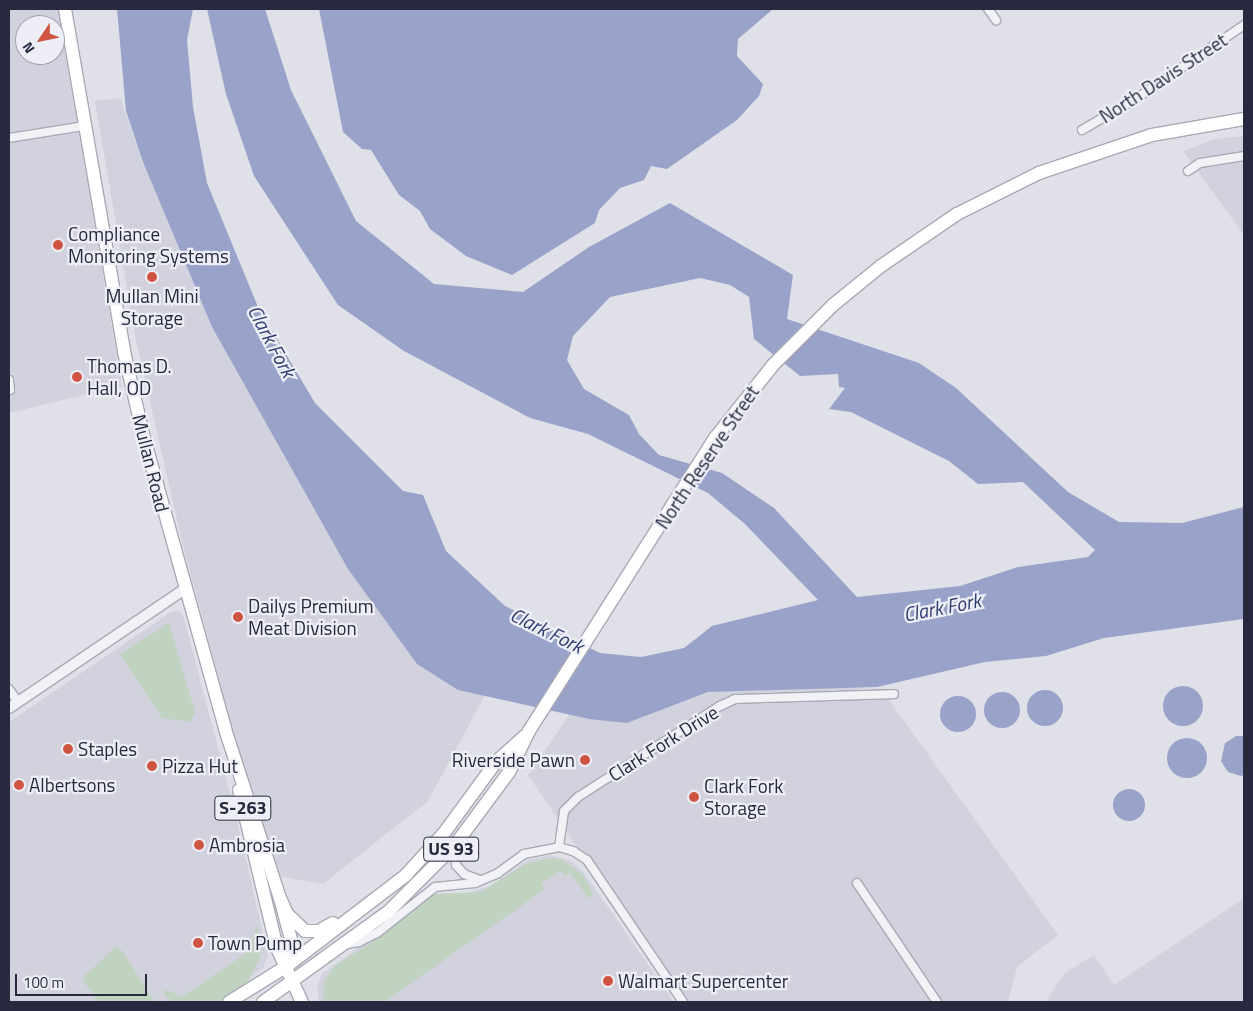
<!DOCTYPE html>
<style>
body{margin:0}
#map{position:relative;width:1253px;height:1011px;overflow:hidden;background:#dfe0e8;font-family:"Titillium Web",sans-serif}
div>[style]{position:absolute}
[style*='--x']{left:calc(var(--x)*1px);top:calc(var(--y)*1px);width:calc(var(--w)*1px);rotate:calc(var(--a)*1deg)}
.built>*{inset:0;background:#d1d2dd}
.green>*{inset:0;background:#c0d2c0}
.water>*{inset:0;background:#99a3c9}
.round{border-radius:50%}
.roads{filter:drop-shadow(1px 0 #a8a9b5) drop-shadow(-1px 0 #a8a9b5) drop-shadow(0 1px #a8a9b5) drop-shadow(0 -1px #a8a9b5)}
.minor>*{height:8px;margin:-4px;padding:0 4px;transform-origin:4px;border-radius:4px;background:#f1f2f6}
.tertiary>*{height:10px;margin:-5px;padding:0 5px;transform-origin:5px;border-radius:5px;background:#f1f2f6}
.primary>*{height:12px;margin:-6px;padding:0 6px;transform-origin:6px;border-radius:6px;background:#fff}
.trunk>*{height:12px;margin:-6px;padding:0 6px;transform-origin:6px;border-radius:6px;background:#fff}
.dots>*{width:14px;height:14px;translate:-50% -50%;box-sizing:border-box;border:2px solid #eeeff6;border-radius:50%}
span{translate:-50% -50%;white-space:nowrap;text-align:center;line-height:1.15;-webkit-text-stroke:4.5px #eeeff6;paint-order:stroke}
.shield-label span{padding:1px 4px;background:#eeeff6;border:1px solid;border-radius:4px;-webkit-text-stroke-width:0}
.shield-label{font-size:18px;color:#28293f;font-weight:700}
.street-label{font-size:19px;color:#28293f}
.poi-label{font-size:19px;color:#28293f}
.left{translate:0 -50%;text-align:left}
.right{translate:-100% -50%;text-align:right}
.water-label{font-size:20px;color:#313c73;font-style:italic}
.frame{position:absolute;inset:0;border:10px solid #28293f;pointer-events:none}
.north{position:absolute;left:15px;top:15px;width:50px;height:50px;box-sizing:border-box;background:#eeeff6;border:1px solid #9fa0ad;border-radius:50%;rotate:236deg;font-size:14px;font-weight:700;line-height:20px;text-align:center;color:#28293f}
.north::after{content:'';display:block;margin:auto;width:18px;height:22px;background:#cf5542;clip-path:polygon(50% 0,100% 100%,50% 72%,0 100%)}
.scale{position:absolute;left:15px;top:974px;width:132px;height:22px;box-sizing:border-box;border:2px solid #28293f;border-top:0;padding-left:6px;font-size:15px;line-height:18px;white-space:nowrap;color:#28293f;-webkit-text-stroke:4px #eeeff6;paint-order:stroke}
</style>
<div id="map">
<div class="built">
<i style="clip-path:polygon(evenodd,9px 9px,58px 9px,122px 386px,9px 413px,9px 9px,25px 25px,55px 25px,55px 55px,25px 55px,25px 25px)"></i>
<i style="clip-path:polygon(120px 98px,143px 162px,212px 327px,458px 690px,485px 695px,428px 801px,323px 884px,279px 876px,241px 762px,183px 546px,136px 340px,95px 101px)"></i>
<i style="clip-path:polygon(1244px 136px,1244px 235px,1183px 151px,1215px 139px)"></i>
<i style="clip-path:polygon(179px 611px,183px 615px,234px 808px,268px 955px,264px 967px,219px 1002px,9px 1002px,9px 722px,171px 612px)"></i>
<i style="clip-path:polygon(823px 687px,881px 689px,1058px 935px,1017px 967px,1008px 1002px,682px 1002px,528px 775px,570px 714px,627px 723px,708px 692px)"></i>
<i style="clip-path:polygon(550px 855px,570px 860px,585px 874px,674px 1002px,319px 1002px,317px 989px,321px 975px,421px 901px,433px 894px,467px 893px,490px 886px,528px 860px)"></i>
<i style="clip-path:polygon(1244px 898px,1244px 1002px,1045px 1002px,1065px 973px,1094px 955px,1114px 985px)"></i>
</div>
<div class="green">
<i style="clip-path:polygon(169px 623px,195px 712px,191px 722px,162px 718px,120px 654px)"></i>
<i style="clip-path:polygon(552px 858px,561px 859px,583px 874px,593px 894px,589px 899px,570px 872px,565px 876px,560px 871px,541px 883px,544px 890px,384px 1002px,323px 1002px,324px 982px,334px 966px,382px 936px,433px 894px,481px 892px,527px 863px)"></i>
<i style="clip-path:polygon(257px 924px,262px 948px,259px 960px,247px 983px,219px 1002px,170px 1002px,163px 992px,167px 990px,182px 997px,249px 951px)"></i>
<i style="clip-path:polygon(117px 946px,123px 952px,155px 1002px,98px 1002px,84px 982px,82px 978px)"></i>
</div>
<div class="water">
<i style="clip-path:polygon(evenodd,117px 9px,193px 9px,187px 40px,193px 107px,207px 183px,258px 307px,315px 403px,403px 491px,423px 495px,446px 551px,505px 606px,600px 653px,641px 657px,684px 648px,712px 626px,818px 600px,745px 524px,708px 493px,588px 434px,530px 418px,404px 351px,338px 305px,254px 176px,226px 94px,207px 9px,265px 9px,291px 90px,356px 221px,434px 284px,523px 292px,589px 247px,670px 203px,793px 275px,787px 319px,919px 363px,956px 388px,1068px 492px,1119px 522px,1182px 523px,1244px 507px,1244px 619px,1104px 638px,1046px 656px,985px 662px,877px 687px,708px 692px,627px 723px,589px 719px,458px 690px,417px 664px,348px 569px,212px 327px,143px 162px,126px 111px,117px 9px,700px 278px,730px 285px,749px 297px,754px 339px,800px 376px,838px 374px,839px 387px,845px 388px,829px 409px,851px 412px,949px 461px,978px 484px,1023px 482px,1095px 550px,1088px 557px,1018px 567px,960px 586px,857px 597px,774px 508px,722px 473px,659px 455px,639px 434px,629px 415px,584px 389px,567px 360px,573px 336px,610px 297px,700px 278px)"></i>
<i style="clip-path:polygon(319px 9px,773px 9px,738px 39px,737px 56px,763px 84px,759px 96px,737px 120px,667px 169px,651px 166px,644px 180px,620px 188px,599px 210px,595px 223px,512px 275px,466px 256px,430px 229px,420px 211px,399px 195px,371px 150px,362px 149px,343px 132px)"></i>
<i class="round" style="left:1163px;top:686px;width:40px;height:40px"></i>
<i class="round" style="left:1027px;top:690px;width:36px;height:36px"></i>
<i class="round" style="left:984px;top:692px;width:36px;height:36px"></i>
<i class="round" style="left:940px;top:696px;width:36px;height:36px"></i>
<i style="clip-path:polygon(1236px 736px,1244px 736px,1244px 775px,1241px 776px,1228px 772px,1221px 761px,1225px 743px)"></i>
<i class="round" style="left:1167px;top:738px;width:40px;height:40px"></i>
<i class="round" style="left:1113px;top:789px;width:32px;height:32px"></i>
</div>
<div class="roads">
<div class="minor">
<i style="--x:988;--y:9;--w:14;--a:54"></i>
<i style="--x:1082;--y:130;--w:64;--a:-30.2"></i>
<i style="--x:1137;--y:98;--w:130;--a:-34.3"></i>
<i style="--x:9;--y:138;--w:76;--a:-9.1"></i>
<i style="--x:1188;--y:171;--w:14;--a:-34"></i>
<i style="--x:1200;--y:163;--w:45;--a:-9"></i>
<i style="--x:9;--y:380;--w:10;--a:84"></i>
<i style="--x:9;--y:689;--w:16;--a:55"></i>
<i style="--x:455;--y:846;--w:19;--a:87"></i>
<i style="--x:456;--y:865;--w:12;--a:48"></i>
<i style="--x:464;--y:874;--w:17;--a:21"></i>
<i style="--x:559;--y:847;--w:15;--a:16"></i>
<i style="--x:573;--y:851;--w:17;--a:33"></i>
<i style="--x:587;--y:860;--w:171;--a:55.9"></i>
<i style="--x:857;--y:883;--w:143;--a:56.1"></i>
<i style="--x:348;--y:944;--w:11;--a:-10"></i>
<i style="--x:359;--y:942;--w:20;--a:-27"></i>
<i style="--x:377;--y:933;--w:74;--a:-38.4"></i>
<i style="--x:435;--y:887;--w:40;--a:-5.7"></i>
<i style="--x:475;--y:883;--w:25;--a:-23"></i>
<i style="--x:498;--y:873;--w:32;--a:-36"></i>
<i style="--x:524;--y:854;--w:36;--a:-11"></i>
<i style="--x:559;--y:847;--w:36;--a:-82"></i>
<i style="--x:564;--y:811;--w:20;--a:-45"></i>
<i style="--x:578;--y:797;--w:169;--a:-32.7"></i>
<i style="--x:720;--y:706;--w:17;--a:-25"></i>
<i style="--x:735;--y:699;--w:159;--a:-1.8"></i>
</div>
<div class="tertiary">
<i style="--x:9;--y:708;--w:212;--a:-34.1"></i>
</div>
<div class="primary">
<i style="--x:65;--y:9;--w:348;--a:80.2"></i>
<i style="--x:124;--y:352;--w:88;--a:76.9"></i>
<i style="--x:144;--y:438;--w:302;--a:74.4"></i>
<i style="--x:225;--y:729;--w:178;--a:72"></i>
<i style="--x:280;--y:898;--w:47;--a:75.1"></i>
<i style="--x:292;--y:943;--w:24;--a:102"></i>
<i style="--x:239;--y:790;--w:163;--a:76.5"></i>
<i style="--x:277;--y:948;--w:60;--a:65.2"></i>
</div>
<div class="trunk">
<i style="--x:280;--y:898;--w:17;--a:66"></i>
<i style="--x:287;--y:914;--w:25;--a:43"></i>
<i style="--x:305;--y:931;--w:14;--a:0"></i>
<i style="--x:319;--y:931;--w:16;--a:-30"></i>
<i style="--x:229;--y:1002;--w:68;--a:-31.8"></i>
<i style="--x:287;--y:966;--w:150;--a:-37.4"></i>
<i style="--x:406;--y:875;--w:57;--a:-47.9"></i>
<i style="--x:444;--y:833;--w:88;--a:-53.8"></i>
<i style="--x:496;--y:762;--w:38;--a:-42"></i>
<i style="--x:263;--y:1002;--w:154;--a:-35.8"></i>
<i style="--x:388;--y:912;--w:95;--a:-45"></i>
<i style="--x:455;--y:845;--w:91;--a:-53.5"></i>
<i style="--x:509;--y:772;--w:46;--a:-64"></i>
<i style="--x:529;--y:731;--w:347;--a:-57.6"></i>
<i style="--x:715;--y:438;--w:93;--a:-51.5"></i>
<i style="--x:773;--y:365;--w:85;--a:-45"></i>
<i style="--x:833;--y:305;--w:62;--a:-39.1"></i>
<i style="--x:881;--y:266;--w:92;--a:-34.4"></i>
<i style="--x:957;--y:214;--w:92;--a:-26.6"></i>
<i style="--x:1039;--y:173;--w:119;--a:-18.6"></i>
<i style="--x:1152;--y:135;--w:93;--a:-9.9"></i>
</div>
</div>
<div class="dots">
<i style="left:58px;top:245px;background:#cf5542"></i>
<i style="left:152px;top:277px;background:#cf5542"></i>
<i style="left:77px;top:377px;background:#cf5542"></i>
<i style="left:238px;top:617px;background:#cf5542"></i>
<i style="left:68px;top:749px;background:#cf5542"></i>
<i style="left:585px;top:760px;background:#cf5542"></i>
<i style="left:152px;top:766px;background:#cf5542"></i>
<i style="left:19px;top:785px;background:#cf5542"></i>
<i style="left:694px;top:797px;background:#cf5542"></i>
<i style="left:199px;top:845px;background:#cf5542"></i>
<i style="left:198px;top:943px;background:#cf5542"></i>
<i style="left:608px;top:981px;background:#cf5542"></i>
</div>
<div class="shield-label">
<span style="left:243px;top:808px">S-263</span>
<span style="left:451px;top:849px">US 93</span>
</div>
<div class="street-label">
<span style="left:1163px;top:78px;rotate:-33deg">North Davis Street</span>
<span style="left:707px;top:457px;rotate:-56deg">North Reserve Street</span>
<span style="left:151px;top:463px;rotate:76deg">Mullan Road</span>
<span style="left:663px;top:743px;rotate:-32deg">Clark Fork Drive</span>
</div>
<div class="poi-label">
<span class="left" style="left:68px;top:245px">Compliance<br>Monitoring Systems</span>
<span style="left:152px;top:307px">Mullan Mini<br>Storage</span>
<span class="left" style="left:87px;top:377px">Thomas D.<br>Hall, OD</span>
<span class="left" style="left:248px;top:617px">Dailys Premium<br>Meat Division</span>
<span class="left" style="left:78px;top:749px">Staples</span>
<span class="right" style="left:575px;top:760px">Riverside Pawn</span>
<span class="left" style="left:162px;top:766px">Pizza Hut</span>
<span class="left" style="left:29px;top:785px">Albertsons</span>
<span class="left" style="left:704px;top:797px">Clark Fork<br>Storage</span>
<span class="left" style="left:209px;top:845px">Ambrosia</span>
<span class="left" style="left:208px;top:943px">Town Pump</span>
<span class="left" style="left:618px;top:981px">Walmart Supercenter</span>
</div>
<div class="water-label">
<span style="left:272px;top:341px;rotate:62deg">Clark Fork</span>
<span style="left:942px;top:607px;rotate:-11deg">Clark Fork</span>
<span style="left:547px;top:630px;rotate:26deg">Clark Fork</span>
</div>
<div class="frame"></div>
<div class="north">N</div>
<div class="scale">100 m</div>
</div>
